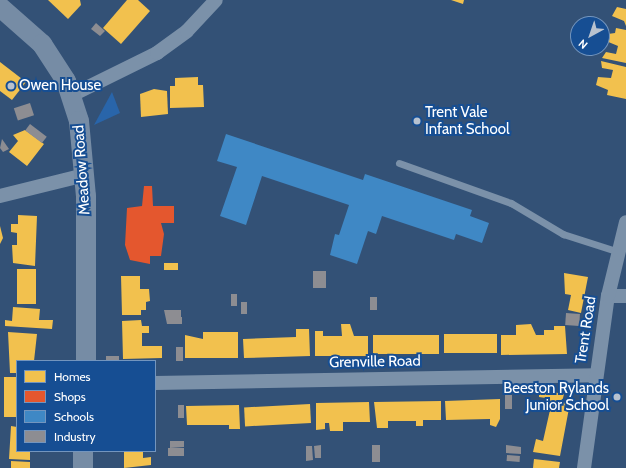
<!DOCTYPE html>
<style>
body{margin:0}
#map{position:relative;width:626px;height:468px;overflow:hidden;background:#335176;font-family:Cabin,sans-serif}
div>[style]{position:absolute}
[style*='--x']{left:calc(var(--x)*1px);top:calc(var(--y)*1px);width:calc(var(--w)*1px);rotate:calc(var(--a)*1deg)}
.green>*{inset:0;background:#2965aa}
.homes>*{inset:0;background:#f2c14e;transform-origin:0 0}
.shops>*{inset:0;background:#e4572e}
.schools>*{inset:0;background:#3f88c5}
.industry>*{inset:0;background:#8d8d92;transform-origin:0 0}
.lane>*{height:7px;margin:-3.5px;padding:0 3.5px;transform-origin:3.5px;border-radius:3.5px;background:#7b91a9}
.street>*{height:14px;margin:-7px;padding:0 7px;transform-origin:7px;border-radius:7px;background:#7b91a9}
.secondary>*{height:20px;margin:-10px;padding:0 10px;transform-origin:10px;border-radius:10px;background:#768ca5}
.dots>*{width:11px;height:11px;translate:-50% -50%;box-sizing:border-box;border:2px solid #164e93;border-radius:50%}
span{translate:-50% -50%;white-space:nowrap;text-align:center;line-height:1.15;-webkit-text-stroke:4px #164e93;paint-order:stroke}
.poi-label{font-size:15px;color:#fff}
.left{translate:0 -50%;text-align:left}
.right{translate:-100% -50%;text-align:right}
.street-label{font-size:15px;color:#fff}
.legend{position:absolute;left:16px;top:360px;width:140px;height:92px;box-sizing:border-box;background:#164e93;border:1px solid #7395be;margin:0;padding:5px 7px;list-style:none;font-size:12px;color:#fff}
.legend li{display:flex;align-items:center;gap:8px;height:20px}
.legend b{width:20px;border:1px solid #7395be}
.north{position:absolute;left:570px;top:16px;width:40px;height:40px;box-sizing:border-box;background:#164e93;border:1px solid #7395be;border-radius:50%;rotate:220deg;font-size:11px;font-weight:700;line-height:16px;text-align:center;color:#fff}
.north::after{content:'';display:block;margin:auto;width:14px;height:18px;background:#b8c2cf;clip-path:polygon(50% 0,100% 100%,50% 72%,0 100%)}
</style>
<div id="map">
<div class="green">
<i style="clip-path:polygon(112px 92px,120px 113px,94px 125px)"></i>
</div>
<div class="homes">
<i style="clip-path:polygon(48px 0,80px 0,81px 5px,68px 19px)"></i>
<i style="clip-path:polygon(127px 0,138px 0,150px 11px,121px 44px,103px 28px)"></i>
<i style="clip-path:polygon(451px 0,464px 0,463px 4px)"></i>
<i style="clip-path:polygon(617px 7px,626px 9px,626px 26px,624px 21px,612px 16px)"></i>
<i style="clip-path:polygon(616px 28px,626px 30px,626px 63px,602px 58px,606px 52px,616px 54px,618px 46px,606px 41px,608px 34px,615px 33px)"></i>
<i style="clip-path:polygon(601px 61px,626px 67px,626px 99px,607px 95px,608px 90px,596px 85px,598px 77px,611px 78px,613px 70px,602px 68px)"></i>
<i style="clip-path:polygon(0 62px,26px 82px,12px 100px,0 91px)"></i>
<i style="clip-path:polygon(198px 77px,198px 85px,203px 85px,204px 107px,170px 108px,170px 86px,175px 86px,175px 78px)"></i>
<i style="clip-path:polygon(154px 89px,167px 91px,168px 114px,141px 117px,140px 94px)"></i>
<i style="clip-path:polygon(25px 130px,44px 144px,27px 166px,9px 152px,18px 141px,13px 135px)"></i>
<i style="clip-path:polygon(18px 215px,37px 216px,35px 266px,13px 263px,12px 245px,17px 245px,17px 233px,11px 232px,11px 224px,18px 224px)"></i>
<i style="clip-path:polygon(0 226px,3px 238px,0 244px)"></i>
<i style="left:178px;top:263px;width:7px;height:14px;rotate:90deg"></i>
<i style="left:17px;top:269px;width:19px;height:35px"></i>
<i style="clip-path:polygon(564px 273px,588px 277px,581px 313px,568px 310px,571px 295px,565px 294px)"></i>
<i style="clip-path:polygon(121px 276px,140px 276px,140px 289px,149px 289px,150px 301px,146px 302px,146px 310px,141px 310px,141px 315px,122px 315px)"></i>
<i style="clip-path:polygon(13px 307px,40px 309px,39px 320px,53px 320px,52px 329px,5px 326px,5px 320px,12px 321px)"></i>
<i style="clip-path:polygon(141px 320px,142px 326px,149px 326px,149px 333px,142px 333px,142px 346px,162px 346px,162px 358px,123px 359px,122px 321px)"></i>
<i style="clip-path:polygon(341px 324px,350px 324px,354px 336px,368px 336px,368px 356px,315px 356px,315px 331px,323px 331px,323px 336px,342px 336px)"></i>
<i style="clip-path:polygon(531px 324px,536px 335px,544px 335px,544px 330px,554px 330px,554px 326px,565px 326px,567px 354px,501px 355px,501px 335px,516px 335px,516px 325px)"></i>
<i style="clip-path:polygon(296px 329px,309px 329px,310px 356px,244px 358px,243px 339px,296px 337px)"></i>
<i style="clip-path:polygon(8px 332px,37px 334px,34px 361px,17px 361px,17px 373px,10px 373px)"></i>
<i style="clip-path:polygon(203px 332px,238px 332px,238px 358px,185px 358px,185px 335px,203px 339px)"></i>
<i style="left:444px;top:334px;width:53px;height:19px"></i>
<i style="left:439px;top:335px;width:19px;height:66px;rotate:90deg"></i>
<i style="left:4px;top:377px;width:13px;height:40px"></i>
<i style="clip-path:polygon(547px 391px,564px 394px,562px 402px,570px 403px,560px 456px,533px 452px,536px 439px,543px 441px,550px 410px,544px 409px,546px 398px,539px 397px,539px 393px)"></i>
<i style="clip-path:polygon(500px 399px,500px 419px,496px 427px,490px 425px,490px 419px,446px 420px,445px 401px)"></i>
<i style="clip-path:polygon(441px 401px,441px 420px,423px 420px,423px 426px,416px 426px,416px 421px,388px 421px,388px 428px,377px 428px,374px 402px)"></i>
<i style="clip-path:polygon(369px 402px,370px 422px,343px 422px,343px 431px,330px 431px,329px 423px,325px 423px,325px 429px,316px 430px,316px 403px)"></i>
<i style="left:310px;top:404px;width:19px;height:66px;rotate:87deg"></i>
<i style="clip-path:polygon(239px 405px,240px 429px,229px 429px,229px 425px,187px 425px,186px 406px)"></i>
<i style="clip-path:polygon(11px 426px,17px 427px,17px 451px,30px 451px,30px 460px,9px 459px)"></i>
<i style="clip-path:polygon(124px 452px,143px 452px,143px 458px,151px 457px,151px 465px,124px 468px)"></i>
<i style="clip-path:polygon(534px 459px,560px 462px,559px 468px,533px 468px)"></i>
<i style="clip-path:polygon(11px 461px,30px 462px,30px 468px,11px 468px)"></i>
</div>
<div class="shops">
<i style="clip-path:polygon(144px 186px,152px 186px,153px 206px,174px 206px,174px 223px,161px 223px,164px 234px,161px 256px,150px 256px,150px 264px,130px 260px,125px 245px,127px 208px,142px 206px)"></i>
</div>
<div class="schools">
<i style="clip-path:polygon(226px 134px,363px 180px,365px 174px,472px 210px,470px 216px,489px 223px,482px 243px,456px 234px,454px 240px,382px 216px,376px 234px,368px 231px,357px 264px,330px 255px,335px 234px,339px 235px,349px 205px,262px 176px,246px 225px,220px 216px,237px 167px,217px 161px)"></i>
</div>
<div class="industry">
<i style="clip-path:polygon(96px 23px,105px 31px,100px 36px,91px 29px)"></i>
<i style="left:30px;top:103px;width:13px;height:17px;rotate:72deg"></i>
<i style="left:30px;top:124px;width:21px;height:8px;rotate:37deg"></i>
<i style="clip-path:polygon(2px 139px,9px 149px,3px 152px,0 148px)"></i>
<i style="left:313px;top:271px;width:13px;height:17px"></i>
<i style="left:231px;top:294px;width:6px;height:12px"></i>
<i style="left:370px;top:297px;width:7px;height:13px"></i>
<i style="left:241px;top:302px;width:6px;height:12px"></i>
<i style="clip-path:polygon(164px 310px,181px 310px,181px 317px,174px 317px,182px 317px,182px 324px,167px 324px)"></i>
<i style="left:566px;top:313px;width:14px;height:12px;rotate:4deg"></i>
<i style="left:176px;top:347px;width:7px;height:14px"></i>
<i style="left:106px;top:356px;width:13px;height:5px"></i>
<i style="left:505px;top:395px;width:7px;height:14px"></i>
<i style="left:178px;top:405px;width:6px;height:13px"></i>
<i style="clip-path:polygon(170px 441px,184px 441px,184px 447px,170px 448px)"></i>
<i style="clip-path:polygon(321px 445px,321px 458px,315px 458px,314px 446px)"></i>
<i style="left:372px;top:445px;width:8px;height:17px"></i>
<i style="clip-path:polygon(506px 445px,521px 447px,521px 454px,506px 453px)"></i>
<i style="clip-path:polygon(306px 446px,312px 446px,313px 460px,306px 461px)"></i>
<i style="left:184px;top:448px;width:8px;height:16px;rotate:90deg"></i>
<i style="left:507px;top:455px;width:13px;height:6px;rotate:4deg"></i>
</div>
<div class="lane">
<i style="--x:399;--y:163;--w:119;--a:19.7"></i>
<i style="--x:511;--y:203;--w:61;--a:30.8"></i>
<i style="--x:563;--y:234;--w:59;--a:17.8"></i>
</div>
<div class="street">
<i style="--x:72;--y:95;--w:95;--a:-26.3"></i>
<i style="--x:157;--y:53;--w:37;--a:-36"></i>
<i style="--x:187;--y:31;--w:42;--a:-46.9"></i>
<i style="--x:0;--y:196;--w:88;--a:-13.9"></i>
<i style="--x:608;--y:296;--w:18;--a:0"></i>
<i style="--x:155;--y:383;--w:441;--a:-1"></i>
<i style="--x:584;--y:468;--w:174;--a:-82.1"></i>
<i style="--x:608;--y:296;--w:76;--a:-76.3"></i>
</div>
<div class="secondary">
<i style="--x:0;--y:7;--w:56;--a:41.4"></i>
<i style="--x:42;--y:44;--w:44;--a:57"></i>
<i style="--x:66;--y:81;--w:42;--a:72"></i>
<i style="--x:79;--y:121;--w:75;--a:84.7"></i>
<i style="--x:86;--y:196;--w:165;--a:90"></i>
<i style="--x:83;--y:468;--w:17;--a:-90"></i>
</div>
<div class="dots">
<i style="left:11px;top:86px;background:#b8c2cf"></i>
<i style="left:417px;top:121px;background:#b8c2cf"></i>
<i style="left:617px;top:397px;background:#b8c2cf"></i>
</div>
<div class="poi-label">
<span class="left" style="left:19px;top:86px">Owen House</span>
<span class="left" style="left:425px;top:121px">Trent Vale<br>Infant School</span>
<span class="right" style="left:609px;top:397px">Beeston Rylands<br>Junior School</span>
</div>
<div class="street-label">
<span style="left:82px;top:170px;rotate:-94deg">Meadow Road</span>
<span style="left:586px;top:330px;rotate:-81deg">Trent Road</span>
<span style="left:375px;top:362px;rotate:-1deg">Grenville Road</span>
</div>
<ul class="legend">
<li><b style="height:11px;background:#f2c14e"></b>Homes</li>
<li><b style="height:11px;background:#e4572e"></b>Shops</li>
<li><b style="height:11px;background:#3f88c5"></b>Schools</li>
<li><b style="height:11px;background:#8d8d92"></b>Industry</li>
</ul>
<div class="north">N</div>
</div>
